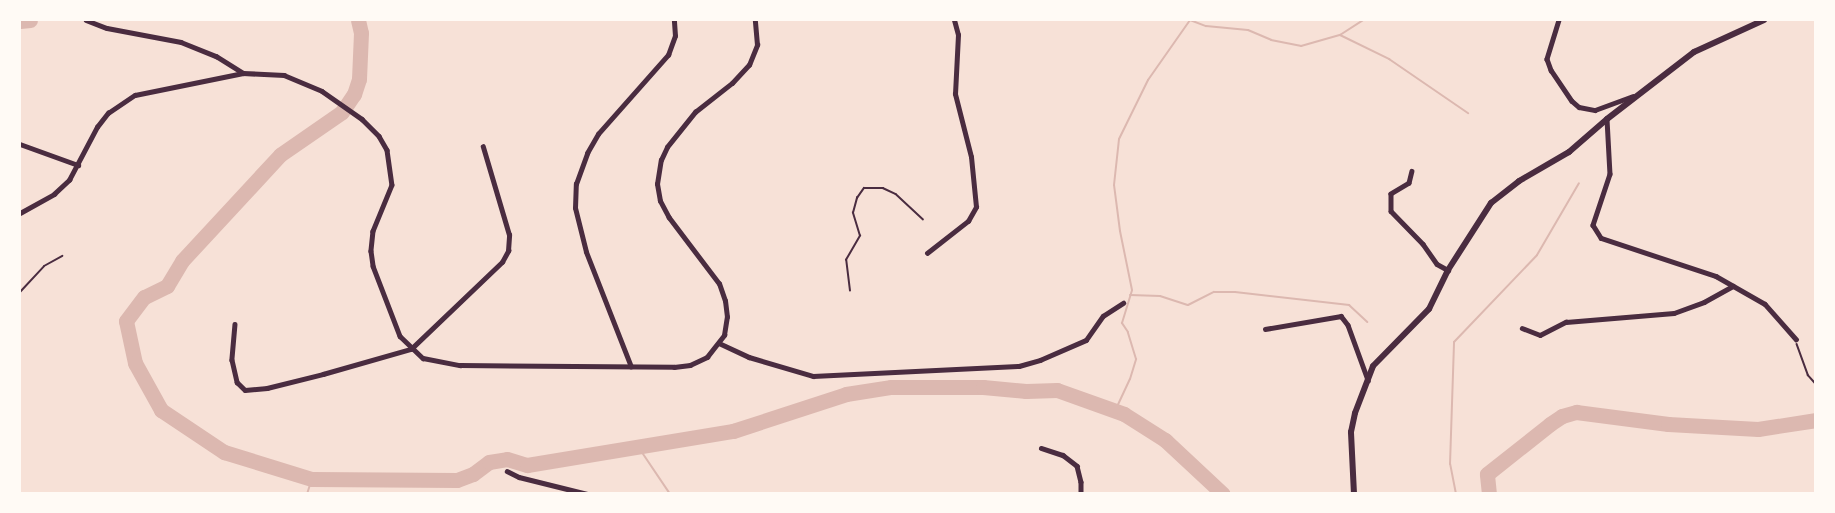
<!DOCTYPE html>
<style>
body{margin:0}
#map{position:relative;width:1835px;height:513px;overflow:hidden;background:#f7e1d7;font-family:"Fira Sans Condensed",sans-serif}
div>[style]{position:absolute}
[style*='--x']{left:calc(var(--x)*1px);top:calc(var(--y)*1px);width:calc(var(--w)*1px);rotate:calc(var(--a)*1deg)}
.stream>*{height:2px;margin:-1px;padding:0 1px;transform-origin:1px;border-radius:1px;background:#dcb8b0}
.river>*{height:15px;margin:-7.5px;padding:0 7.5px;transform-origin:7.5px;border-radius:7.5px;background:#dcb8b0}
.path>*{height:1.5px;margin:-0.75px;padding:0 0.75px;transform-origin:0.75px;border-radius:0.75px;background:#4a2c40}
.service>*{height:2px;margin:-1px;padding:0 1px;transform-origin:1px;border-radius:1px;background:#4a2c40}
.minor>*{height:4.5px;margin:-2.25px;padding:0 2.25px;transform-origin:2.25px;border-radius:2.25px;background:#4a2c40}
.tertiary>*{height:6px;margin:-3px;padding:0 3px;transform-origin:3px;border-radius:3px;background:#4a2c40}
span{translate:-50% -50%;white-space:nowrap;text-align:center;line-height:1.15;-webkit-text-stroke:4.5px #fffaf5;paint-order:stroke}
.frame{position:absolute;inset:0;border:21px solid #fffaf5;pointer-events:none}
</style>
<div id="map">
<div class="stream">
<i style="--x:1190;--y:20;--w:17;--a:21"></i>
<i style="--x:1206;--y:26;--w:42;--a:5.4"></i>
<i style="--x:1248;--y:30;--w:25;--a:23"></i>
<i style="--x:1271;--y:40;--w:31;--a:11"></i>
<i style="--x:1301;--y:46;--w:41;--a:-15.8"></i>
<i style="--x:1340;--y:35;--w:27;--a:-33"></i>
<i style="--x:1340;--y:35;--w:55;--a:26.1"></i>
<i style="--x:1389;--y:59;--w:96;--a:34.4"></i>
<i style="--x:1130;--y:295;--w:30;--a:2"></i>
<i style="--x:1160;--y:296;--w:29;--a:18"></i>
<i style="--x:1188;--y:305;--w:29;--a:-27"></i>
<i style="--x:1214;--y:292;--w:21;--a:0"></i>
<i style="--x:1235;--y:292;--w:115;--a:6.5"></i>
<i style="--x:1349;--y:305;--w:25;--a:43"></i>
<i style="--x:1115;--y:411;--w:35;--a:-65"></i>
<i style="--x:1130;--y:379;--w:21;--a:-73"></i>
<i style="--x:1136;--y:359;--w:28;--a:-107"></i>
<i style="--x:1128;--y:332;--w:11;--a:-124"></i>
<i style="--x:1122;--y:323;--w:34;--a:-73"></i>
<i style="--x:1132;--y:290;--w:60;--a:-101.5"></i>
<i style="--x:1120;--y:231;--w:46;--a:-97.4"></i>
<i style="--x:1114;--y:185;--w:46;--a:-83.8"></i>
<i style="--x:1119;--y:139;--w:66;--a:-63.8"></i>
<i style="--x:1148;--y:80;--w:73;--a:-55"></i>
<i style="--x:639;--y:448;--w:55;--a:56"></i>
<i style="--x:307;--y:494;--w:16;--a:-72"></i>
<i style="--x:1456;--y:494;--w:31;--a:-101"></i>
<i style="--x:1450;--y:464;--w:122;--a:-88.1"></i>
<i style="--x:1454;--y:342;--w:120;--a:-46.3"></i>
<i style="--x:1537;--y:255;--w:83;--a:-59.7"></i>
</div>
<div class="river">
<i style="--x:358;--y:20;--w:13;--a:77"></i>
<i style="--x:361;--y:33;--w:46;--a:92.5"></i>
<i style="--x:359;--y:79;--w:16;--a:108"></i>
<i style="--x:354;--y:94;--w:22;--a:124"></i>
<i style="--x:342;--y:112;--w:75;--a:145.3"></i>
<i style="--x:280;--y:155;--w:144;--a:132.8"></i>
<i style="--x:182;--y:261;--w:29;--a:121"></i>
<i style="--x:167;--y:286;--w:25;--a:154"></i>
<i style="--x:144;--y:297;--w:30;--a:127"></i>
<i style="--x:126;--y:321;--w:43;--a:77.9"></i>
<i style="--x:135;--y:363;--w:54;--a:61"></i>
<i style="--x:161;--y:410;--w:76;--a:33.7"></i>
<i style="--x:224;--y:452;--w:92;--a:17.1"></i>
<i style="--x:312;--y:479;--w:145;--a:0.4"></i>
<i style="--x:457;--y:480;--w:17;--a:-21"></i>
<i style="--x:473;--y:474;--w:20;--a:-37"></i>
<i style="--x:489;--y:462;--w:18;--a:-9"></i>
<i style="--x:507;--y:459;--w:21;--a:17"></i>
<i style="--x:527;--y:465;--w:209;--a:-9.4"></i>
<i style="--x:733;--y:431;--w:119;--a:-18.1"></i>
<i style="--x:846;--y:394;--w:46;--a:-8.8"></i>
<i style="--x:891;--y:387;--w:92;--a:0"></i>
<i style="--x:983;--y:387;--w:43;--a:5.3"></i>
<i style="--x:1026;--y:391;--w:31;--a:-2"></i>
<i style="--x:1057;--y:390;--w:71;--a:19.7"></i>
<i style="--x:1124;--y:414;--w:49;--a:32.4"></i>
<i style="--x:1165;--y:440;--w:79;--a:43"></i>
<i style="--x:20;--y:21;--w:10;--a:-6"></i>
<i style="--x:1489;--y:494;--w:20;--a:-96"></i>
<i style="--x:1487;--y:474;--w:80;--a:-38.4"></i>
<i style="--x:1550;--y:424;--w:14;--a:-34"></i>
<i style="--x:1562;--y:416;--w:15;--a:-16"></i>
<i style="--x:1576;--y:412;--w:93;--a:7.4"></i>
<i style="--x:1668;--y:424;--w:90;--a:3.2"></i>
<i style="--x:1758;--y:429;--w:59;--a:-8.8"></i>
</div>
<div class="path">
<i style="--x:850;--y:291;--w:31;--a:-97"></i>
<i style="--x:846;--y:260;--w:28;--a:-60"></i>
<i style="--x:860;--y:236;--w:24;--a:-107"></i>
<i style="--x:853;--y:213;--w:16;--a:-75"></i>
<i style="--x:857;--y:198;--w:12;--a:-55"></i>
<i style="--x:864;--y:188;--w:19;--a:0"></i>
<i style="--x:883;--y:188;--w:14;--a:25"></i>
<i style="--x:896;--y:194;--w:37;--a:43"></i>
<i style="--x:1797;--y:344;--w:33;--a:70"></i>
<i style="--x:1808;--y:375;--w:12;--a:48"></i>
</div>
<div class="service">
<i style="--x:20;--y:292;--w:35;--a:-47"></i>
<i style="--x:44;--y:266;--w:21;--a:-29"></i>
</div>
<div class="minor">
<i style="--x:86;--y:20;--w:22;--a:21"></i>
<i style="--x:107;--y:28;--w:75;--a:10.7"></i>
<i style="--x:181;--y:42;--w:38;--a:22"></i>
<i style="--x:216;--y:56;--w:32;--a:32"></i>
<i style="--x:1559;--y:20;--w:41;--a:107.1"></i>
<i style="--x:1547;--y:59;--w:12;--a:70"></i>
<i style="--x:1551;--y:70;--w:37;--a:56"></i>
<i style="--x:1572;--y:101;--w:9;--a:41"></i>
<i style="--x:1579;--y:107;--w:16;--a:11"></i>
<i style="--x:1595;--y:110;--w:40;--a:-20.2"></i>
<i style="--x:1607;--y:119;--w:55;--a:86.9"></i>
<i style="--x:1610;--y:174;--w:54;--a:108.4"></i>
<i style="--x:1593;--y:225;--w:15;--a:58"></i>
<i style="--x:1601;--y:238;--w:121;--a:18.3"></i>
<i style="--x:1716;--y:276;--w:56;--a:29.7"></i>
<i style="--x:1765;--y:304;--w:47;--a:48.5"></i>
<i style="--x:20;--y:144;--w:62;--a:19.9"></i>
<i style="--x:1412;--y:171;--w:12;--a:104"></i>
<i style="--x:1409;--y:183;--w:21;--a:149"></i>
<i style="--x:1391;--y:194;--w:17;--a:90"></i>
<i style="--x:1391;--y:211;--w:46;--a:45.9"></i>
<i style="--x:1423;--y:244;--w:24;--a:55"></i>
<i style="--x:1437;--y:264;--w:13;--a:29"></i>
<i style="--x:20;--y:213;--w:39;--a:-29"></i>
<i style="--x:54;--y:194;--w:21;--a:-43"></i>
<i style="--x:69;--y:180;--w:60;--a:-62.2"></i>
<i style="--x:97;--y:127;--w:18;--a:-52"></i>
<i style="--x:108;--y:113;--w:32;--a:-34"></i>
<i style="--x:135;--y:95;--w:110;--a:-11.5"></i>
<i style="--x:243;--y:73;--w:41;--a:2.8"></i>
<i style="--x:284;--y:75;--w:41;--a:22.8"></i>
<i style="--x:322;--y:91;--w:49;--a:35"></i>
<i style="--x:362;--y:119;--w:24;--a:45"></i>
<i style="--x:379;--y:136;--w:16;--a:60"></i>
<i style="--x:387;--y:150;--w:35;--a:82"></i>
<i style="--x:392;--y:185;--w:50;--a:112.4"></i>
<i style="--x:373;--y:231;--w:20;--a:96"></i>
<i style="--x:371;--y:251;--w:15;--a:82"></i>
<i style="--x:373;--y:266;--w:75;--a:68.9"></i>
<i style="--x:400;--y:336;--w:32;--a:44"></i>
<i style="--x:423;--y:358;--w:38;--a:11"></i>
<i style="--x:460;--y:365;--w:214;--a:0.5"></i>
<i style="--x:674;--y:367;--w:16;--a:-7"></i>
<i style="--x:690;--y:365;--w:19;--a:-25"></i>
<i style="--x:707;--y:357;--w:28;--a:-52"></i>
<i style="--x:724;--y:335;--w:18;--a:-81"></i>
<i style="--x:727;--y:317;--w:16;--a:-97"></i>
<i style="--x:725;--y:301;--w:18;--a:-109"></i>
<i style="--x:719;--y:284;--w:83;--a:-127.1"></i>
<i style="--x:669;--y:218;--w:19;--a:-118"></i>
<i style="--x:660;--y:201;--w:17;--a:-100"></i>
<i style="--x:657;--y:184;--w:24;--a:-81"></i>
<i style="--x:661;--y:160;--w:14;--a:-65"></i>
<i style="--x:667;--y:147;--w:45;--a:-51.3"></i>
<i style="--x:695;--y:112;--w:47;--a:-38.1"></i>
<i style="--x:732;--y:83;--w:25;--a:-47"></i>
<i style="--x:749;--y:65;--w:22;--a:-68"></i>
<i style="--x:757;--y:45;--w:25;--a:-95"></i>
<i style="--x:927;--y:253;--w:52;--a:-38"></i>
<i style="--x:968;--y:221;--w:16;--a:-60"></i>
<i style="--x:976;--y:207;--w:50;--a:-95.7"></i>
<i style="--x:971;--y:157;--w:65;--a:-104.3"></i>
<i style="--x:955;--y:94;--w:59;--a:-87.1"></i>
<i style="--x:958;--y:35;--w:16;--a:-105"></i>
<i style="--x:235;--y:324;--w:36;--a:95"></i>
<i style="--x:232;--y:360;--w:23;--a:77"></i>
<i style="--x:237;--y:382;--w:11;--a:45"></i>
<i style="--x:245;--y:390;--w:22;--a:-5"></i>
<i style="--x:267;--y:388;--w:58;--a:-14"></i>
<i style="--x:323;--y:374;--w:91;--a:-15.9"></i>
<i style="--x:411;--y:349;--w:126;--a:-43.7"></i>
<i style="--x:502;--y:262;--w:13;--a:-61"></i>
<i style="--x:508;--y:251;--w:16;--a:-86"></i>
<i style="--x:509;--y:235;--w:92;--a:-106.5"></i>
<i style="--x:1522;--y:328;--w:19;--a:21"></i>
<i style="--x:1540;--y:335;--w:29;--a:-27"></i>
<i style="--x:1566;--y:322;--w:108;--a:-4.8"></i>
<i style="--x:1674;--y:313;--w:32;--a:-20"></i>
<i style="--x:1704;--y:302;--w:33;--a:-29"></i>
<i style="--x:1265;--y:329;--w:77;--a:-9.7"></i>
<i style="--x:1341;--y:316;--w:11;--a:52"></i>
<i style="--x:1348;--y:325;--w:59;--a:70"></i>
<i style="--x:719;--y:343;--w:33;--a:25"></i>
<i style="--x:749;--y:357;--w:67;--a:16.5"></i>
<i style="--x:813;--y:376;--w:206;--a:-2.8"></i>
<i style="--x:1019;--y:366;--w:22;--a:-16"></i>
<i style="--x:1040;--y:360;--w:50;--a:-23.5"></i>
<i style="--x:1086;--y:340;--w:29;--a:-55"></i>
<i style="--x:1103;--y:316;--w:24;--a:-33"></i>
<i style="--x:631;--y:367;--w:123;--a:-111.4"></i>
<i style="--x:586;--y:252;--w:45;--a:-104"></i>
<i style="--x:575;--y:208;--w:24;--a:-88"></i>
<i style="--x:576;--y:184;--w:33;--a:-70"></i>
<i style="--x:587;--y:153;--w:22;--a:-60"></i>
<i style="--x:598;--y:134;--w:106;--a:-48.5"></i>
<i style="--x:668;--y:55;--w:20;--a:-70"></i>
<i style="--x:675;--y:36;--w:16;--a:-94"></i>
<i style="--x:1041;--y:448;--w:23;--a:18"></i>
<i style="--x:1063;--y:455;--w:18;--a:38"></i>
<i style="--x:1077;--y:466;--w:16;--a:76"></i>
<i style="--x:1081;--y:482;--w:12;--a:90"></i>
<i style="--x:507;--y:471;--w:13;--a:27"></i>
<i style="--x:519;--y:477;--w:70;--a:14"></i>
</div>
<div class="tertiary">
<i style="--x:1354;--y:494;--w:62;--a:-92.8"></i>
<i style="--x:1351;--y:432;--w:19;--a:-78"></i>
<i style="--x:1355;--y:413;--w:50;--a:-69"></i>
<i style="--x:1373;--y:366;--w:80;--a:-45.5"></i>
<i style="--x:1429;--y:309;--w:43;--a:-64"></i>
<i style="--x:1448;--y:270;--w:80;--a:-57.3"></i>
<i style="--x:1491;--y:203;--w:36;--a:-38"></i>
<i style="--x:1519;--y:181;--w:58;--a:-30.1"></i>
<i style="--x:1569;--y:152;--w:50;--a:-41"></i>
<i style="--x:1607;--y:119;--w:110;--a:-37.6"></i>
<i style="--x:1694;--y:52;--w:77;--a:-24.6"></i>
</div>
<div class="frame"></div>
</div>
